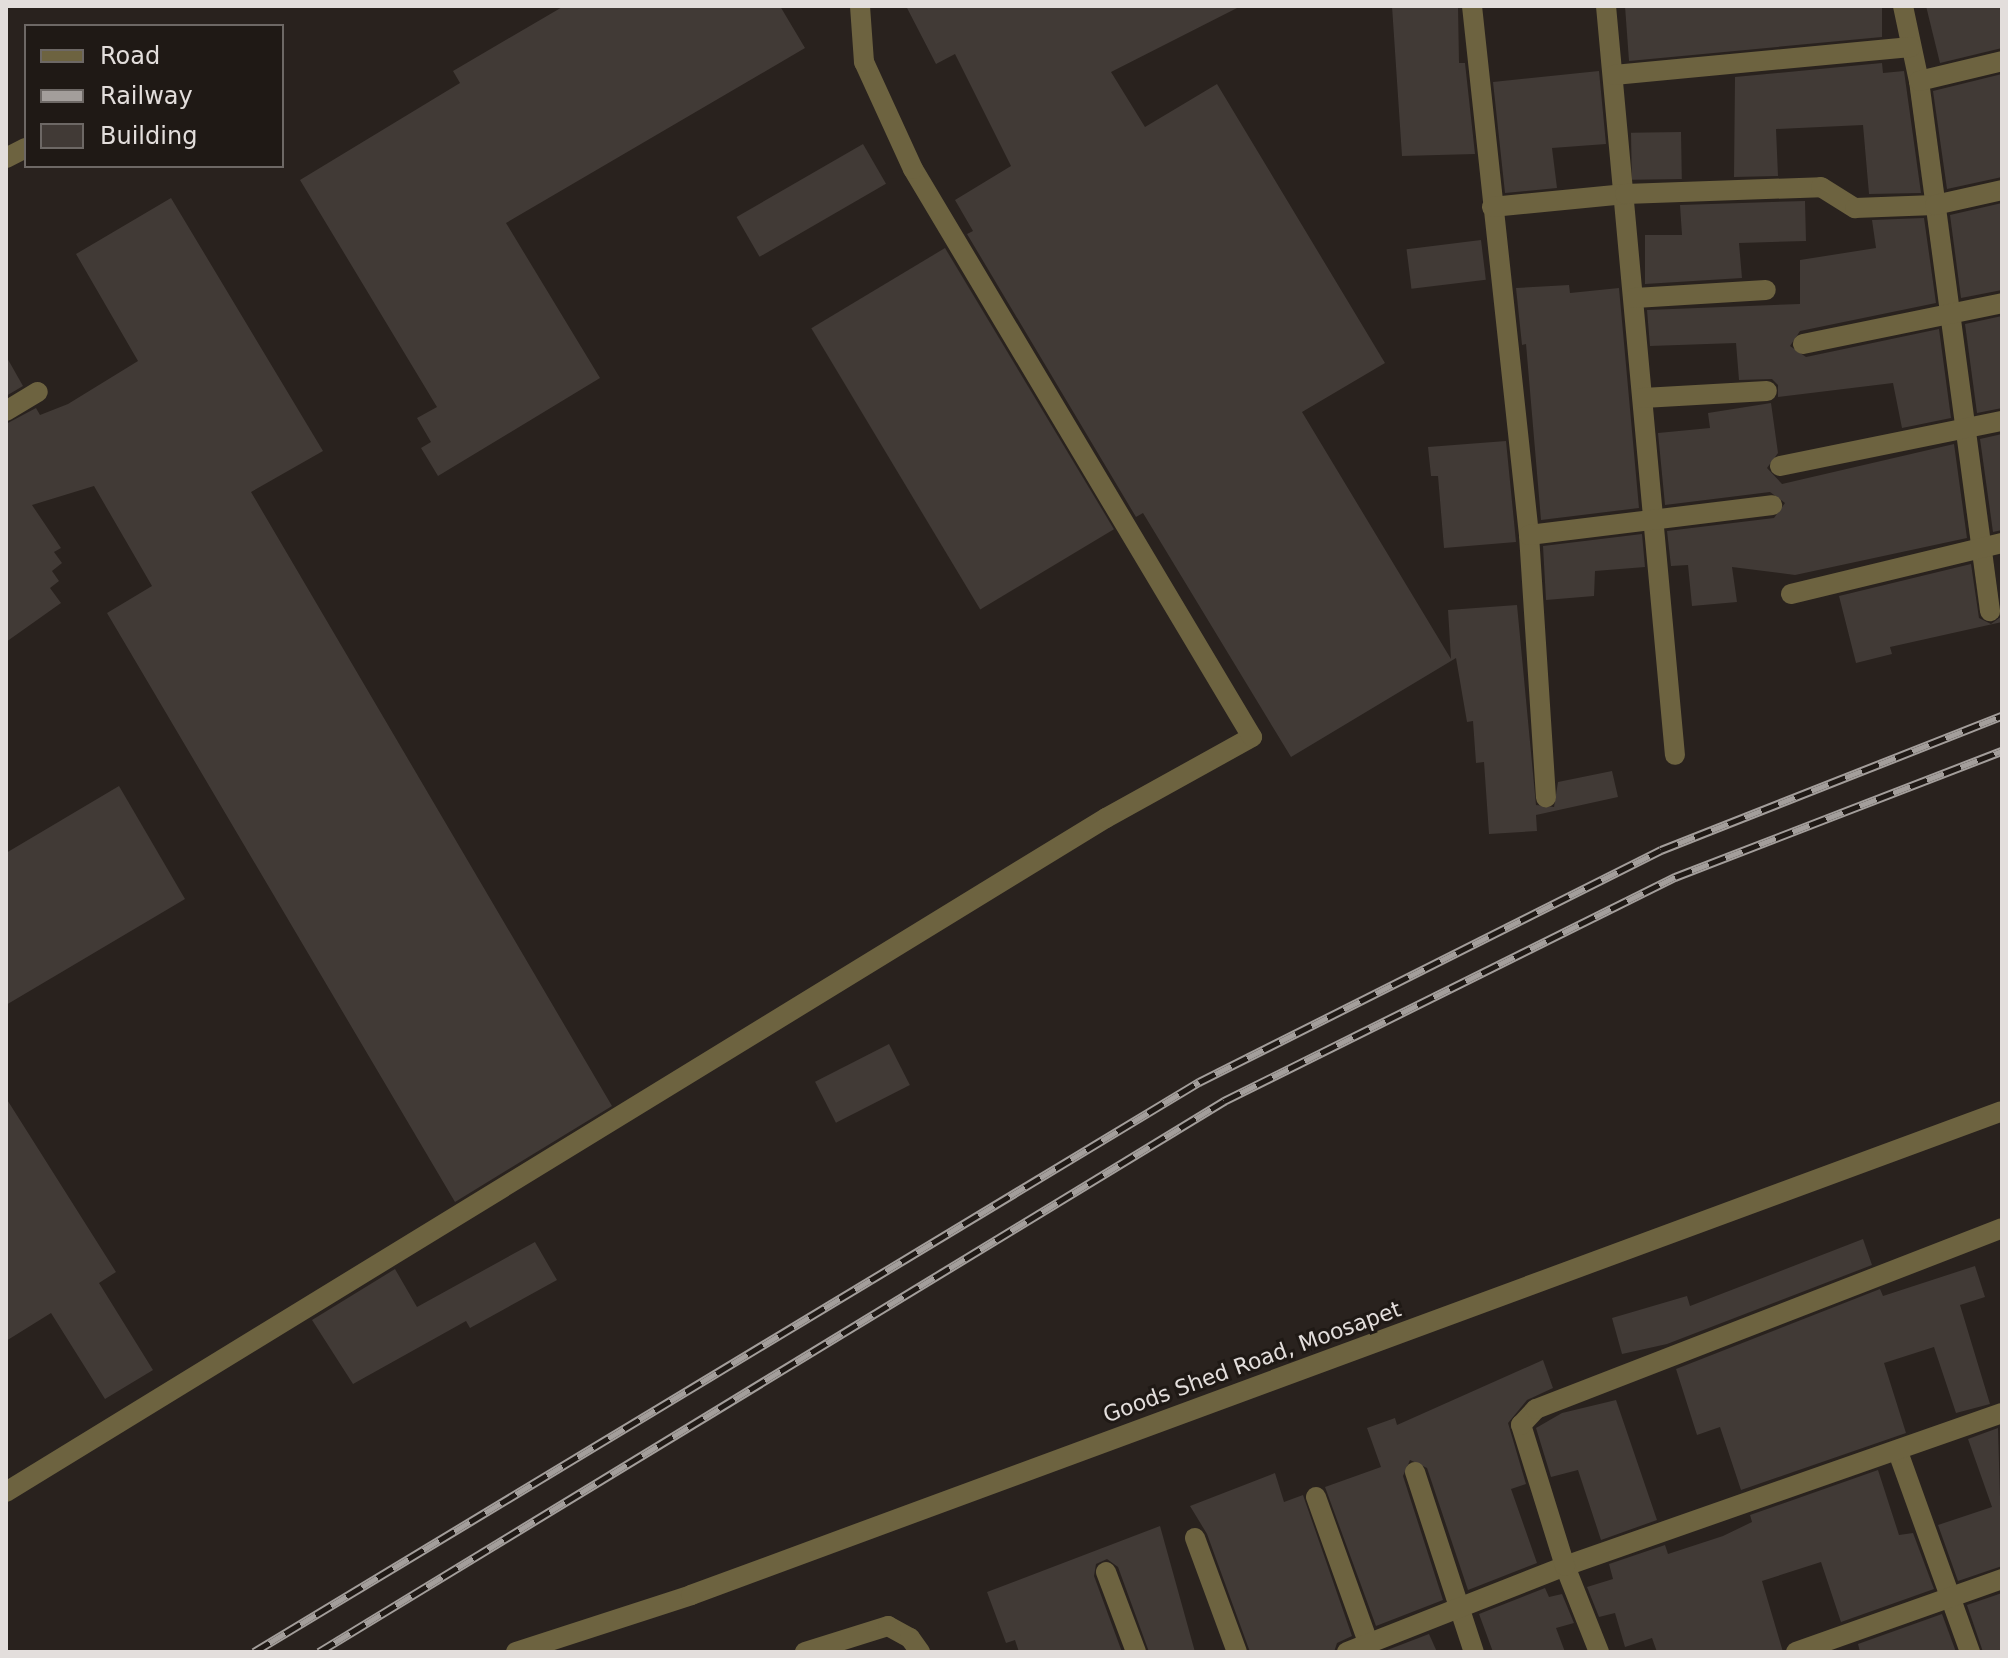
<!DOCTYPE html>
<style>
body{margin:0}
#map{position:relative;width:2008px;height:1658px;overflow:hidden;background:#29221e;font-family:"DejaVu Sans",sans-serif}
div>[style]{position:absolute}
[style*='--x']{left:calc(var(--x)*1px);top:calc(var(--y)*1px);width:calc(var(--w)*1px);rotate:calc(var(--a)*1deg)}
.building>*{inset:0;background:#413a36;transform-origin:0 0}
.minor>*{height:20px;margin:-10px;padding:0 10px;transform-origin:10px;border-radius:10px;background:#6d6340}
.rail>*{height:9px;margin-top:-4.5px;transform-origin:0;background:repeating-linear-gradient(90deg,#1f1915 0 18px,#a39e9b 0 36px);box-sizing:border-box;border-block:2px solid #a39e9b}
span{translate:-50% -50%;white-space:nowrap;text-align:center;line-height:1.15;-webkit-text-stroke:6px #1f1915;paint-order:stroke}
.street-label{font-size:22px;color:#e3dedc}
.frame{position:absolute;inset:0;border:8px solid #e3dedc;pointer-events:none}
.legend{position:absolute;left:24px;top:24px;width:260px;height:144px;box-sizing:border-box;background:#1f1915;border:2px solid #6d6865;margin:0;padding:10px 14px;list-style:none;font-size:24px;color:#e3dedc}
.legend li{display:flex;align-items:center;gap:16px;height:40px}
.legend b{width:40px;border:2px solid #6d6865}
</style>
<div id="map">
<div class="building">
<i style="clip-path:polygon(564px 6px,780px 6px,805px 48px,506px 223px,600px 378px,438px 476px,421px 448px,431px 442px,417px 418px,437px 407px,300px 180px,460px 83px,453px 71px)"></i>
<i style="clip-path:polygon(906px 6px,1241px 6px,1111px 72px,1145px 127px,1217px 84px,1385px 363px,1302px 412px,1451px 659px,1448px 610px,1517px 605px,1536px 805px,1554px 807px,1558px 782px,1612px 771px,1618px 797px,1536px 815px,1537px 831px,1489px 834px,1484px 762px,1476px 763px,1473px 721px,1467px 722px,1456px 658px,1291px 757px,1143px 513px,1136px 517px,967px 234px,973px 231px,955px 200px,1011px 166px,955px 54px,936px 64px)"></i>
<i style="clip-path:polygon(1392px 6px,1458px 6px,1459px 63px,1465px 63px,1475px 154px,1402px 156px)"></i>
<i style="clip-path:polygon(1625px 6px,1882px 6px,1882px 37px,1629px 61px)"></i>
<i style="clip-path:polygon(1926px 6px,2002px 6px,2002px 48px,1940px 63px)"></i>
<i style="clip-path:polygon(1882px 63px,1883px 73px,1904px 71px,1921px 193px,1869px 194px,1863px 125px,1776px 129px,1778px 176px,1734px 177px,1735px 77px)"></i>
<i style="clip-path:polygon(1599px 71px,1606px 144px,1552px 148px,1557px 188px,1505px 193px,1493px 82px)"></i>
<i style="clip-path:polygon(2002px 74px,2002px 177px,1947px 189px,1933px 91px)"></i>
<i style="left:1681px;top:132px;width:47px;height:50px;rotate:89deg"></i>
<i style="left:863px;top:144px;width:46px;height:146px;rotate:60deg"></i>
<i style="clip-path:polygon(171px 198px,323px 451px,251px 492px,612px 1106px,455px 1202px,107px 613px,152px 586px,94px 486px,32px 505px,61px 548px,54px 552px,62px 563px,52px 571px,59px 581px,50px 588px,61px 603px,6px 642px,6px 424px,36px 408px,40px 415px,68px 404px,138px 361px,76px 254px)"></i>
<i style="clip-path:polygon(1805px 201px,1806px 241px,1739px 243px,1742px 278px,1645px 284px,1645px 235px,1682px 235px,1680px 205px)"></i>
<i style="clip-path:polygon(2002px 203px,2002px 290px,1961px 298px,1950px 215px)"></i>
<i style="clip-path:polygon(1924px 218px,1936px 303px,1800px 331px,1790px 346px,1806px 357px,1939px 329px,1951px 418px,1902px 428px,1893px 383px,1778px 397px,1778px 385px,1772px 379px,1739px 380px,1736px 343px,1650px 346px,1647px 310px,1800px 304px,1800px 260px,1876px 248px,1872px 220px)"></i>
<i style="left:1481px;top:240px;width:40px;height:75px;rotate:83deg"></i>
<i style="left:945px;top:248px;width:328px;height:156px;rotate:59deg"></i>
<i style="clip-path:polygon(1569px 285px,1570px 293px,1619px 288px,1639px 508px,1541px 520px,1526px 344px,1522px 345px,1516px 288px)"></i>
<i style="clip-path:polygon(2002px 316px,2002px 408px,1977px 413px,1965px 324px)"></i>
<i style="clip-path:polygon(6px 356px,23px 386px,6px 396px)"></i>
<i style="clip-path:polygon(1771px 403px,1778px 453px,1767px 468px,1782px 484px,1954px 444px,1967px 538px,1795px 575px,1732px 567px,1737px 602px,1692px 606px,1688px 565px,1671px 566px,1667px 531px,1774px 518px,1785px 503px,1770px 492px,1665px 505px,1658px 433px,1710px 428px,1708px 413px)"></i>
<i style="clip-path:polygon(2002px 434px,2002px 530px,1993px 532px,1980px 439px)"></i>
<i style="clip-path:polygon(1506px 441px,1516px 542px,1444px 548px,1438px 476px,1431px 476px,1428px 447px)"></i>
<i style="clip-path:polygon(1642px 534px,1645px 567px,1595px 571px,1594px 596px,1546px 600px,1543px 546px)"></i>
<i style="clip-path:polygon(1971px 564px,1979px 618px,1991px 624px,2002px 616px,2002px 622px,1890px 647px,1892px 654px,1856px 663px,1839px 596px)"></i>
<i style="clip-path:polygon(119px 786px,185px 899px,6px 1005px,6px 853px)"></i>
<i style="left:889px;top:1044px;width:46px;height:83px;rotate:63deg"></i>
<i style="clip-path:polygon(6px 1098px,116px 1272px,99px 1283px,153px 1370px,105px 1399px,51px 1313px,6px 1341px)"></i>
<i style="clip-path:polygon(1863px 1239px,1872px 1265px,1667px 1344px,1622px 1354px,1612px 1318px,1687px 1296px,1690px 1306px)"></i>
<i style="clip-path:polygon(535px 1242px,557px 1280px,470px 1328px,466px 1321px,353px 1384px,312px 1320px,395px 1269px,417px 1307px)"></i>
<i style="clip-path:polygon(1975px 1266px,1985px 1297px,1960px 1305px,1990px 1404px,1956px 1413px,1934px 1347px,1884px 1363px,1906px 1433px,1741px 1490px,1720px 1427px,1697px 1435px,1676px 1369px,1880px 1289px,1883px 1296px)"></i>
<i style="clip-path:polygon(1543px 1360px,1553px 1388px,1527px 1400px,1508px 1423px,1526px 1484px,1511px 1489px,1537px 1563px,1468px 1590px,1427px 1468px,1410px 1460px,1403px 1476px,1443px 1600px,1376px 1626px,1325px 1487px,1381px 1467px,1367px 1428px,1395px 1418px,1397px 1425px)"></i>
<i style="clip-path:polygon(1616px 1400px,1657px 1520px,1601px 1540px,1578px 1470px,1551px 1477px,1536px 1428px,1562px 1413px)"></i>
<i style="clip-path:polygon(1998px 1428px,2002px 1566px,1958px 1581px,1938px 1525px,1992px 1507px,1968px 1439px)"></i>
<i style="clip-path:polygon(1878px 1470px,1899px 1535px,1913px 1533px,1934px 1589px,1841px 1622px,1821px 1562px,1762px 1581px,1783px 1652px,1657px 1652px,1652px 1638px,1625px 1647px,1615px 1613px,1599px 1617px,1587px 1587px,1613px 1579px,1609px 1564px,1665px 1545px,1668px 1554px,1723px 1536px,1752px 1522px,1750px 1515px)"></i>
<i style="clip-path:polygon(1275px 1473px,1284px 1502px,1303px 1495px,1352px 1636px,1337px 1643px,1334px 1652px,1250px 1652px,1207px 1534px,1190px 1506px)"></i>
<i style="clip-path:polygon(1160px 1526px,1195px 1652px,1149px 1652px,1118px 1567px,1107px 1559px,1096px 1564px,1094px 1576px,1122px 1652px,1019px 1652px,1015px 1640px,1006px 1643px,987px 1592px)"></i>
<i style="clip-path:polygon(1545px 1588px,1549px 1597px,1562px 1594px,1574px 1623px,1556px 1628px,1565px 1652px,1493px 1652px,1479px 1614px)"></i>
<i style="clip-path:polygon(2002px 1593px,2002px 1652px,1983px 1652px,1967px 1605px)"></i>
<i style="clip-path:polygon(1942px 1614px,1956px 1652px,1860px 1652px,1858px 1644px)"></i>
<i style="clip-path:polygon(1429px 1634px,1437px 1652px,1382px 1652px)"></i>
</div>
<div class="minor">
<i style="--x:1472;--y:6;--w:532;--a:83.85"></i>
<i style="--x:1529;--y:535;--w:263;--a:86.3"></i>
<i style="--x:1606;--y:6;--w:752;--a:84.74"></i>
<i style="--x:1903;--y:6;--w:77;--a:78"></i>
<i style="--x:1919;--y:81;--w:535;--a:82.37"></i>
<i style="--x:1614;--y:75;--w:298;--a:-5.4"></i>
<i style="--x:1919;--y:81;--w:85;--a:-13.5"></i>
<i style="--x:6;--y:158;--w:22;--a:-27"></i>
<i style="--x:1492;--y:207;--w:134;--a:-5.6"></i>
<i style="--x:1625;--y:194;--w:196;--a:-2"></i>
<i style="--x:1821;--y:187;--w:40;--a:32"></i>
<i style="--x:1855;--y:208;--w:80;--a:-2.1"></i>
<i style="--x:1935;--y:205;--w:69;--a:-12.6"></i>
<i style="--x:1635;--y:298;--w:131;--a:-3.5"></i>
<i style="--x:1803;--y:344;--w:203;--a:-11.6"></i>
<i style="--x:1643;--y:398;--w:124;--a:-3.2"></i>
<i style="--x:6;--y:411;--w:37;--a:-31"></i>
<i style="--x:1780;--y:466;--w:227;--a:-11.5"></i>
<i style="--x:1529;--y:535;--w:245;--a:-7"></i>
<i style="--x:1791;--y:594;--w:217;--a:-13.6"></i>
<i style="--x:1898;--y:1452;--w:213;--a:70.2"></i>
<i style="--x:1415;--y:1472;--w:189;--a:71.9"></i>
<i style="--x:6;--y:1492;--w:1290;--a:-31.5"></i>
<i style="--x:1106;--y:818;--w:167;--a:-29"></i>
<i style="--x:1252;--y:737;--w:661;--a:-120.83"></i>
<i style="--x:913;--y:169;--w:118;--a:-114.6"></i>
<i style="--x:864;--y:62;--w:56;--a:-94.1"></i>
<i style="--x:1316;--y:1497;--w:154;--a:70.3"></i>
<i style="--x:1195;--y:1538;--w:121;--a:69.8"></i>
<i style="--x:1106;--y:1572;--w:85;--a:69.4"></i>
<i style="--x:516;--y:1652;--w:184;--a:-18"></i>
<i style="--x:691;--y:1595;--w:1397;--a:-20.26"></i>
<i style="--x:805;--y:1652;--w:87;--a:-17.4"></i>
<i style="--x:888;--y:1626;--w:25;--a:29"></i>
<i style="--x:910;--y:1638;--w:17;--a:54"></i>
<i style="--x:1347;--y:1652;--w:234;--a:-21.5"></i>
<i style="--x:1565;--y:1566;--w:463;--a:-19.3"></i>
<i style="--x:1599;--y:1652;--w:92;--a:-111.6"></i>
<i style="--x:1565;--y:1566;--w:148;--a:-107.3"></i>
<i style="--x:1521;--y:1425;--w:22;--a:-47"></i>
<i style="--x:1536;--y:1409;--w:500;--a:-21.2"></i>
<i style="--x:1796;--y:1652;--w:219;--a:-19.5"></i>
</div>
<div class="rail">
<i style="--x:254;--y:1652;--w:1104;--a:-31.1"></i>
<i style="--x:1199;--y:1082;--w:517;--a:-26.66"></i>
<i style="--x:1661;--y:850;--w:366;--a:-21.5"></i>
<i style="--x:319;--y:1652;--w:1060;--a:-31.33"></i>
<i style="--x:1224;--y:1101;--w:504;--a:-26.41"></i>
<i style="--x:1675;--y:877;--w:350;--a:-21.1"></i>
</div>
<div class="street-label">
<span style="left:1252px;top:1362px;rotate:-20deg">Goods Shed Road, Moosapet</span>
</div>
<div class="frame"></div>
<ul class="legend">
<li><b style="height:10px;background:#6d6340"></b>Road</li>
<li><b style="height:10px;background:#a39e9b"></b>Railway</li>
<li><b style="height:22px;background:#413a36"></b>Building</li>
</ul>
</div>
